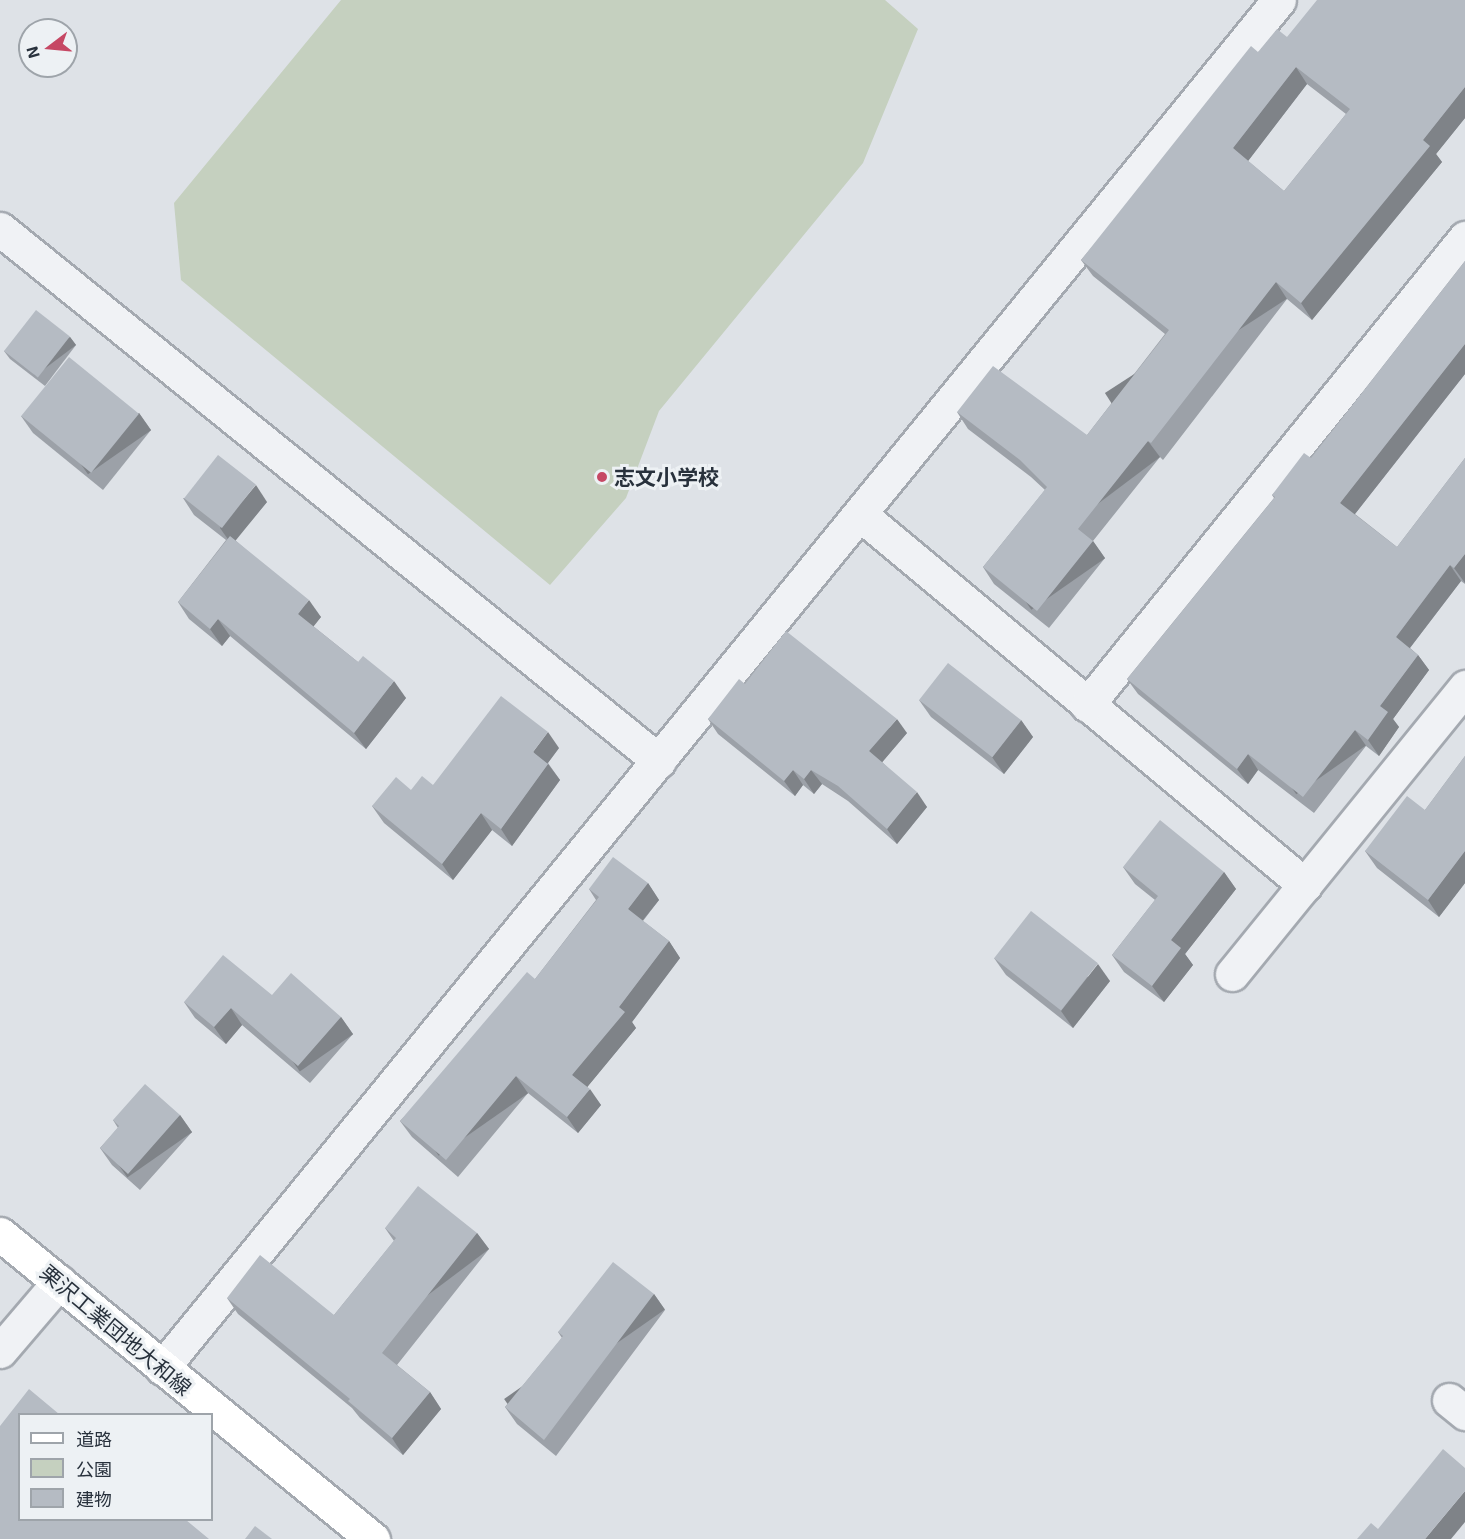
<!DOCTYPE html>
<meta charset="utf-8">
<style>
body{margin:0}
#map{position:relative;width:1465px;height:1539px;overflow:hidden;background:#dee2e7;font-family:"Exo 2","Noto Sans JP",sans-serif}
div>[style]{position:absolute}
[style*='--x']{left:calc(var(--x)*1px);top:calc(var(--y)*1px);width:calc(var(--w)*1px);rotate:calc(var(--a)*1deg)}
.green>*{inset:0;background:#c5d0bf}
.roads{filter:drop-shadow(2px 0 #a4a9b0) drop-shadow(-2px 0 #a4a9b0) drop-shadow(0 2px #a4a9b0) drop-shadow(0 -2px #a4a9b0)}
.minor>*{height:33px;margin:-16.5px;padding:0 16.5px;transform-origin:16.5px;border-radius:16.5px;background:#f0f2f5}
.secondary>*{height:33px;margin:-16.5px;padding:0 16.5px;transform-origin:16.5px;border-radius:16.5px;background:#fff}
.wall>*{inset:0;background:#9ca1a8}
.shaded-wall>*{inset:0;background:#7f8388;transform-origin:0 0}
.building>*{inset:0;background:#b5bbc3;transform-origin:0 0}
.dots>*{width:16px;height:16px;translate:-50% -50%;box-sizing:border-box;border:3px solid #edf1f4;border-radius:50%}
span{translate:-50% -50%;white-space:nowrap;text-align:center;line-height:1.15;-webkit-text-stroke:6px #edf1f4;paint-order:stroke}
.poi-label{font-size:21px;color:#28313c;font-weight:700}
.left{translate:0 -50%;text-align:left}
.street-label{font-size:21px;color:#28313c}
.legend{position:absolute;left:18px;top:1413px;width:195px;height:108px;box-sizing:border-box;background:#edf1f4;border:2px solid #9ea4aa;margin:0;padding:8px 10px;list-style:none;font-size:18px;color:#28313c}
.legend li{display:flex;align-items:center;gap:12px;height:30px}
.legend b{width:30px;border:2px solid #9ea4aa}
.north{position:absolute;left:18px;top:18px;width:60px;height:60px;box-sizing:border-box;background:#edf1f4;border:2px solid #9ea4aa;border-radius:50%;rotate:254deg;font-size:16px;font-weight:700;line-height:24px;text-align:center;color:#28313c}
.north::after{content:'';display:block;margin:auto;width:21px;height:27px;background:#c64864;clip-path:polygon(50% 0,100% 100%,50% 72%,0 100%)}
</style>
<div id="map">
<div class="green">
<i style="clip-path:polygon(341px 0,885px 0,918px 29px,863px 163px,659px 411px,626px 498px,550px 585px,181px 280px,174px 203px)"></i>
</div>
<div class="roads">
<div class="minor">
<i style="--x:0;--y:229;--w:847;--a:38.91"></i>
<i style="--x:861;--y:515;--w:578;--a:39.81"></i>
<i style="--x:1087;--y:705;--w:601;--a:-51.01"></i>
<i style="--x:1232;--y:974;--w:370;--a:-50.9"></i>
<i style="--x:0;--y:1351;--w:91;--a:-49.5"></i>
<i style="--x:162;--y:1368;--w:1766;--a:-50.77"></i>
<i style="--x:1449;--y:1400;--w:21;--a:39"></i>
</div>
<div class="secondary">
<i style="--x:0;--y:1234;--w:482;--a:39.3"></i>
</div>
</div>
<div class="wall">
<i style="clip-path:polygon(evenodd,1465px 0,1465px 118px,1436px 154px,1442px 162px,1312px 320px,1287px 299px,1163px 460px,1160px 457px,1093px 541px,1105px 558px,1049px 628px,994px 584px,983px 567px,1045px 490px,1031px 477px,968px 429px,957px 412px,1087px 435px,1165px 334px,1093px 276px,1081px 260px,1258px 52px,1287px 37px,1465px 0,1307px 84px,1346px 114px,1284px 191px,1248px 161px,1307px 84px)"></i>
<i style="clip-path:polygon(1465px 261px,1465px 374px,1355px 514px,1397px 547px,1465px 458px,1465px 584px,1461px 581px,1410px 648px,1418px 655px,1429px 670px,1393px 719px,1399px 727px,1379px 756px,1366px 746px,1314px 813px,1258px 770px,1248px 784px,1138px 694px,1127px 679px,1274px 498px,1272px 495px,1311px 458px)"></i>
<i style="clip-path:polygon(70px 337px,76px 345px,45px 386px,10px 359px,4px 351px)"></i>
<i style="clip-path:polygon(139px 413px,151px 430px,103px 490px,33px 433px,21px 416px)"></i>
<i style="clip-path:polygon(183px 498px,267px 502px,235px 540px,321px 617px,313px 626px,358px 662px,406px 698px,366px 749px,230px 636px,222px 646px,189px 619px,178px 602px,226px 540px,194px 515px)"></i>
<i style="clip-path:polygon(745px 684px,907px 733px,882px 762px,927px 807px,897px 844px,848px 801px,822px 784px,814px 794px,803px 785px,795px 796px,718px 734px,708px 719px)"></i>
<i style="clip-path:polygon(919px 700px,1021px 720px,1033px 737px,1004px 774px,931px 717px)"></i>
<i style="clip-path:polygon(559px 748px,548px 763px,560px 780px,512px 846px,492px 830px,453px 880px,384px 823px,372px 806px,411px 790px,433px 785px)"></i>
<i style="clip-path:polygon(1465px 756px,1465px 883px,1439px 917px,1377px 868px,1365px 851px,1425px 810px)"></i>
<i style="clip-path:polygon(1123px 867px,1224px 872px,1236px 889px,1185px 954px,1193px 965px,1164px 1002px,1124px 972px,1112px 955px,1155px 900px,1135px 884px)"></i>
<i style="clip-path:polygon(648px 883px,659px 900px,643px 921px,669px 941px,680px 958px,632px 1022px,636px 1028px,587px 1087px,601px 1105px,578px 1133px,528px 1093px,458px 1177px,412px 1137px,400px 1121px,535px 979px,596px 900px,589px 889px)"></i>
<i style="clip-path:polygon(994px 958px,1110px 981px,1073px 1028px,1006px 975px)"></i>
<i style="clip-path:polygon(184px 1002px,341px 1017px,353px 1034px,310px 1083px,242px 1025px,226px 1044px,195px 1018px)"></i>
<i style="clip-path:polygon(180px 1115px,192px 1132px,140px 1190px,112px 1165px,100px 1148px,118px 1128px,113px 1120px)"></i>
<i style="clip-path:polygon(385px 1228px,477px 1233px,489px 1249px,397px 1365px,430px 1392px,441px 1409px,403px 1455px,360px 1418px,352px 1408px,238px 1314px,227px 1298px,334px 1315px,394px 1241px)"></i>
<i style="clip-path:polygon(654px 1294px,665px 1310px,556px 1456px,517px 1424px,505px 1407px,562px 1338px,558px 1332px)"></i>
</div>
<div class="shaded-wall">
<i style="clip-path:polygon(1296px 67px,1307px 84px,1245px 165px,1233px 148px)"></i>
<i style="clip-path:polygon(1465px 87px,1465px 118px,1436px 154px,1442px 162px,1312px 320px,1301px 303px,1423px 140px)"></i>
<i style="left:1276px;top:282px;width:20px;height:204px;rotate:57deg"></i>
<i style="left:70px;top:337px;width:10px;height:51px;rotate:53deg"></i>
<i style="clip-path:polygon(1465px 344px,1465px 374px,1351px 519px,1340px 503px)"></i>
<i style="left:139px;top:413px;width:21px;height:77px;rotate:55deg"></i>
<i style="left:1148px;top:441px;width:20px;height:112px;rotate:53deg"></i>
<i style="clip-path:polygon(256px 485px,267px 502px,232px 545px,220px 528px)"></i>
<i style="left:1093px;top:541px;width:21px;height:90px;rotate:55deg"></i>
<i style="clip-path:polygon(1465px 554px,1465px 583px,1454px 568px)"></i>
<i style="clip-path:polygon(1450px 565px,1461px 581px,1406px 653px,1396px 637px)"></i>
<i style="clip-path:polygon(309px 600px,321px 617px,310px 631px,298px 614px)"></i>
<i style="clip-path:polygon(218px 619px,230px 636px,222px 646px,210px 629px)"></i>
<i style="clip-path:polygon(1418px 655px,1429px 670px,1393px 719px,1399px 727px,1379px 756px,1368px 740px,1380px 706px)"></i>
<i style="clip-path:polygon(394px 681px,406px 698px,366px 749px,354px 733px)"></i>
<i style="clip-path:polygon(897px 719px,907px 733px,879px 766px,869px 751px)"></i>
<i style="clip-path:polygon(1021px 720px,1033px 737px,1004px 774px,992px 757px)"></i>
<i style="left:1355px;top:730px;width:19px;height:85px;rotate:55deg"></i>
<i style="clip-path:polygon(548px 732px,559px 748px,544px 768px,533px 752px)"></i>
<i style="clip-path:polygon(1248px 754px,1258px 770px,1248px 784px,1237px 769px)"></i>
<i style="clip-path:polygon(548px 764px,560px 780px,512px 846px,501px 829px)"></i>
<i style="clip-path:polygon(793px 770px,803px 785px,795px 796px,784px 781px)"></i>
<i style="clip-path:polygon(811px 770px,822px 784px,814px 794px,804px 779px)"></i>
<i style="clip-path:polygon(917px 792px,927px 807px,897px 844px,887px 829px)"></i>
<i style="clip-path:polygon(481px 813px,492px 830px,453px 880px,442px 864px)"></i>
<i style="clip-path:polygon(1465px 851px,1465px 883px,1439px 917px,1428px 900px)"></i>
<i style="clip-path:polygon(1224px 872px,1236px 889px,1185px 954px,1193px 965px,1164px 1002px,1152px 986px,1171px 940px)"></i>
<i style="clip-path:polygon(648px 883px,659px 900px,639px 925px,628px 909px)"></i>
<i style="clip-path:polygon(669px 941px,680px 958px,632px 1022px,636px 1028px,584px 1091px,572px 1075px,619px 1007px)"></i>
<i style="clip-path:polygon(1098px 964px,1110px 981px,1073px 1028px,1061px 1011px)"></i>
<i style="clip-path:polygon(231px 1008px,242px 1025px,226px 1044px,214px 1027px)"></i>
<i style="left:341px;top:1017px;width:21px;height:65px;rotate:55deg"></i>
<i style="left:516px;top:1076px;width:21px;height:109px;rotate:55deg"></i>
<i style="clip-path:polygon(590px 1089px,601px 1105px,578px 1133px,567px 1117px)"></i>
<i style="left:180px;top:1115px;width:21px;height:79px;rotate:55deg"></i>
<i style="left:477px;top:1233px;width:20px;height:153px;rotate:53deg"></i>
<i style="left:654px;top:1294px;width:19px;height:183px;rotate:55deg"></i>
<i style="clip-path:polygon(430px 1392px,441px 1409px,403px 1455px,392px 1438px)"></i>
<i style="clip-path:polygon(1465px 1491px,1465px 1522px,1451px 1539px,1425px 1539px)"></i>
</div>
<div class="building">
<i style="clip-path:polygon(evenodd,1317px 0,1465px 0,1465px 87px,1423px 140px,1430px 146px,1301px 303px,1276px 282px,1151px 443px,1148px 441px,1078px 529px,1093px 541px,1037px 611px,983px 567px,1047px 487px,1020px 460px,957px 412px,993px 366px,1087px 435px,1169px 330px,1081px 260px,1251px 46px,1258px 52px,1277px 29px,1287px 37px,1317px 0,1296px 67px,1350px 109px,1284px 191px,1233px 148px,1296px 67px)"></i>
<i style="clip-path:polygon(1465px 261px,1465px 344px,1340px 503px,1397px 547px,1465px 458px,1465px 554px,1454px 568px,1450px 565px,1396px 637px,1418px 655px,1380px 706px,1388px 712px,1368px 740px,1355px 730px,1303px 797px,1248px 754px,1237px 769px,1127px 679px,1275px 497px,1272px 495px,1304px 453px,1311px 458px)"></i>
<i style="left:36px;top:310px;width:43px;height:52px;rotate:38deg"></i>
<i style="left:69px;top:357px;width:90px;height:76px;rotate:39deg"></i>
<i style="left:218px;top:455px;width:48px;height:55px;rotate:38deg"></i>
<i style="clip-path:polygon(230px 536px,309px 600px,298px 614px,358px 662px,363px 656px,394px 681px,354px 733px,218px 619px,210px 629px,178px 602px)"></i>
<i style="clip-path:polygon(786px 631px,897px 719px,869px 751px,917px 792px,887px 829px,838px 786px,811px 770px,804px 779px,793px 770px,784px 781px,708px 719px,739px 679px,745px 684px)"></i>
<i style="left:948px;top:663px;width:93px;height:47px;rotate:38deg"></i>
<i style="clip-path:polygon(501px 696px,548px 732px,533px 752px,548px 764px,501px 829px,481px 813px,442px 864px,372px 806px,396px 777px,411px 790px,422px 776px,433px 785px)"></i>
<i style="clip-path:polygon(1465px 756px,1465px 851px,1428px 900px,1365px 851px,1407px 796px,1425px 810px)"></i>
<i style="clip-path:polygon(1160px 820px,1224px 872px,1171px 940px,1181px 948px,1152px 986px,1112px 955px,1158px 896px,1123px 867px)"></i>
<i style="clip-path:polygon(613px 857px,648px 883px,628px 909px,669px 941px,619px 1007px,625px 1012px,572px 1075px,590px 1089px,567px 1117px,516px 1076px,446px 1160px,400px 1121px,527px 972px,535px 979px,599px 897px,589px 889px)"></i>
<i style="left:1031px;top:911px;width:85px;height:60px;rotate:38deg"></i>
<i style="clip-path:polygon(223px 955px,272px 995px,291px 973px,341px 1017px,298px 1066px,231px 1008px,214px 1027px,184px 1002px)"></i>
<i style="clip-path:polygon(145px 1084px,180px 1115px,128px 1174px,100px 1148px,119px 1126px,113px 1120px)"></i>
<i style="clip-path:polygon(418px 1186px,477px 1233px,382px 1353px,430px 1392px,392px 1438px,348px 1401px,350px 1399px,227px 1298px,260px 1255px,334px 1315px,396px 1238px,385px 1228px)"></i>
<i style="clip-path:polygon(613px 1262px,654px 1294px,544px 1440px,505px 1407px,563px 1336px,558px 1332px)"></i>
<i style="clip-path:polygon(29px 1389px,59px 1414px,20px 1414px,20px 1520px,186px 1520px,209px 1539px,0 1539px,0 1426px)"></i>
<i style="clip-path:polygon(1443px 1449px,1465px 1468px,1465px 1491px,1425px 1539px,1357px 1539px,1371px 1523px,1378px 1529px)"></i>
<i style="clip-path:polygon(255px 1526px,272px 1539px,245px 1539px)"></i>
</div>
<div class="dots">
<i style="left:602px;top:477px;background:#c64864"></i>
</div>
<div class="poi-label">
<span class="left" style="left:614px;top:477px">志文小学校</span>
</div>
<div class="street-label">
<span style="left:116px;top:1330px;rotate:40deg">栗沢工業団地大和線</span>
</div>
<ul class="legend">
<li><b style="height:8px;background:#fff"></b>道路</li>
<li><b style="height:16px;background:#c5d0bf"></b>公園</li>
<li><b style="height:16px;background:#b5bbc3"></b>建物</li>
</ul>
<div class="north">N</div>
</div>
